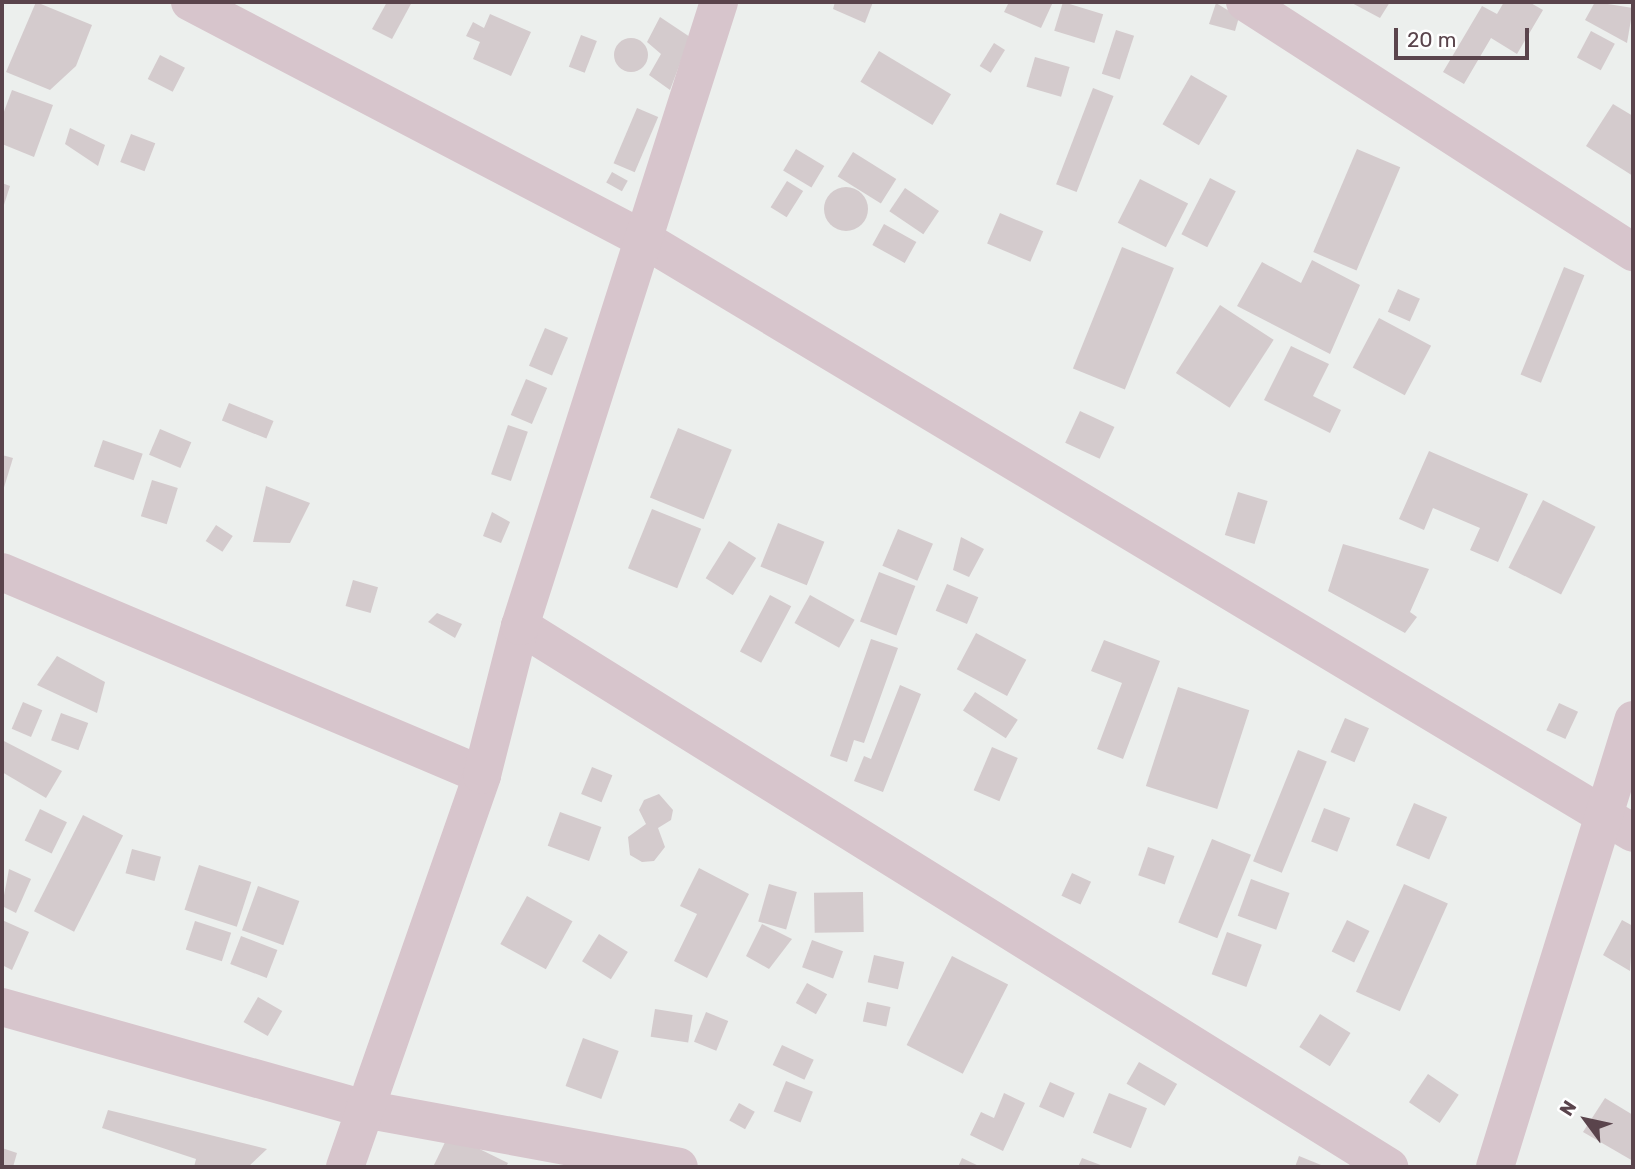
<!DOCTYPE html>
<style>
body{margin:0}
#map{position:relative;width:1635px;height:1169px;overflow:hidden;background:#ecefed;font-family:Rubik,sans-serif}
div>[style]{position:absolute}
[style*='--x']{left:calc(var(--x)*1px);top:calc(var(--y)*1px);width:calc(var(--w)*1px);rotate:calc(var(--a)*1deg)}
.building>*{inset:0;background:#d4cbcd;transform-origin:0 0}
.round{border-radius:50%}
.minor>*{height:38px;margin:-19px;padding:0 19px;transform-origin:19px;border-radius:19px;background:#d7c5cc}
span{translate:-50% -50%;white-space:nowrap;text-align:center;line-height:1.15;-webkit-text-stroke:5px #fff;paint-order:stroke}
.frame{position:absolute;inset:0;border:4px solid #5a444c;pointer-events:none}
.north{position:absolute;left:1551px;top:1085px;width:70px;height:70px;-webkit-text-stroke:5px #fff;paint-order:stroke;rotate:303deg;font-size:19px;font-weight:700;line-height:28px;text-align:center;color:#5a444c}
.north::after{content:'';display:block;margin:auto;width:24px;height:32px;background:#5a444c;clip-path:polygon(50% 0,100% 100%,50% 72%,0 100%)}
.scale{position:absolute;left:1394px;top:28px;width:135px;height:32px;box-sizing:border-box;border:4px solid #5a444c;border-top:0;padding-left:9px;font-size:21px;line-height:24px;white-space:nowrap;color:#5a444c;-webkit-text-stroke:5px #fff;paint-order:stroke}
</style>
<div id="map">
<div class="building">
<i style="clip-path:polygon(36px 2px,92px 25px,76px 66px,50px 90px,6px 72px)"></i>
<i style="clip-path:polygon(387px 2px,412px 2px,392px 39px,372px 29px)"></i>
<i style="clip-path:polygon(835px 2px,873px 2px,865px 23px,833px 9px)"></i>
<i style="clip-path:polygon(1009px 2px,1053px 2px,1041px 28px,1004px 12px)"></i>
<i style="left:1063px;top:2px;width:42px;height:30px;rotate:17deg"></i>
<i style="clip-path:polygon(1350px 2px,1390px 2px,1380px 18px)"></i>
<i style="clip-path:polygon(1504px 2px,1529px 2px,1543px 10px,1517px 54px,1491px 38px,1464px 84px,1443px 72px,1482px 6px,1497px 14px)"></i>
<i style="clip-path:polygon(1595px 2px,1633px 8px,1627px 43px,1585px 20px)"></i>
<i style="clip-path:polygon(1216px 3px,1239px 17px,1235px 31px,1209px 24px)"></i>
<i style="clip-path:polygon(490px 14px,531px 32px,511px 76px,473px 59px,480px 42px,466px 36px,473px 22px,484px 28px)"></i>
<i style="clip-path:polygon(660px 17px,690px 37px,670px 90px,649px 75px,661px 54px,647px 42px)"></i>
<i style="left:1116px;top:30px;width:19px;height:46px;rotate:18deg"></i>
<i style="left:1591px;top:31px;width:27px;height:30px;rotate:28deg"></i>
<i style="left:581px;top:35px;width:17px;height:34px;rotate:21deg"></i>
<i class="round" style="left:614px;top:38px;width:34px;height:34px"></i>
<i style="left:994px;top:43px;width:13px;height:27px;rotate:32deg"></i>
<i style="left:879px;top:51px;width:84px;height:36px;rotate:31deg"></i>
<i style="left:160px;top:55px;width:28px;height:27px;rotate:27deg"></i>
<i style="left:1035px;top:57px;width:36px;height:31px;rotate:16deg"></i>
<i style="left:1191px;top:75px;width:42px;height:57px;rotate:30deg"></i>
<i style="left:1093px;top:88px;width:22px;height:103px;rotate:21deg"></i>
<i style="clip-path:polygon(12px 90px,53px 105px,34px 157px,2px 144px,2px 117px)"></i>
<i style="clip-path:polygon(1613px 104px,1633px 116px,1633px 176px,1586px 146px)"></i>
<i style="left:637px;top:108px;width:23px;height:60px;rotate:23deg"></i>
<i style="clip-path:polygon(70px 128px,105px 145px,98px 166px,65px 144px)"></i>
<i style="left:131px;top:134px;width:26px;height:30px;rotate:21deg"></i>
<i style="left:796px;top:149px;width:33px;height:25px;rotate:31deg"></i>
<i style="left:1357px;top:149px;width:47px;height:112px;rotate:23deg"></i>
<i style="left:853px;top:152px;width:51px;height:29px;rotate:32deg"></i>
<i style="left:612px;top:172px;width:18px;height:12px;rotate:29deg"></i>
<i style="left:1210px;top:178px;width:29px;height:63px;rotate:27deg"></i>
<i style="left:1140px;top:179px;width:54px;height:49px;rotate:27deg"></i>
<i style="left:787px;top:181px;width:19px;height:31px;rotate:32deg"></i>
<i style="clip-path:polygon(2px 183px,10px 186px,2px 211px)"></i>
<i class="round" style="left:824px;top:187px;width:44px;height:44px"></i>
<i style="left:905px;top:188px;width:41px;height:28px;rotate:34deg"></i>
<i style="left:1000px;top:213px;width:47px;height:33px;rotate:23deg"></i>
<i style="left:884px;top:224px;width:37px;height:24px;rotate:29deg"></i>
<i style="left:1122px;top:247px;width:56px;height:131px;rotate:22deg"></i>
<i style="clip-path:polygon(1312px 260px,1360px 285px,1330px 354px,1237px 306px,1262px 262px,1301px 283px)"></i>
<i style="left:1564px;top:267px;width:22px;height:116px;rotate:22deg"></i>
<i style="left:1398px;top:289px;width:24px;height:25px;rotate:24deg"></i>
<i style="left:1220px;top:305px;width:64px;height:81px;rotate:33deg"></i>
<i style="left:1379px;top:318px;width:59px;height:56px;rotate:28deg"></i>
<i style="left:545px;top:328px;width:25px;height:41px;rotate:23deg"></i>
<i style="clip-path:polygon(1291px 346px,1329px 364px,1313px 396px,1341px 410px,1330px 433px,1264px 400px)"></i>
<i style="left:526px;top:379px;width:23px;height:39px;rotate:23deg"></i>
<i style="left:229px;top:403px;width:48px;height:19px;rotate:22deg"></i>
<i style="left:1080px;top:411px;width:38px;height:35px;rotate:25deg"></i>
<i style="left:508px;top:425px;width:21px;height:52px;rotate:19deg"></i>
<i style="left:678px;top:428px;width:58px;height:75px;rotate:22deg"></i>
<i style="left:160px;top:429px;width:34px;height:28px;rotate:23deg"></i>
<i style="left:103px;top:440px;width:42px;height:28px;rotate:19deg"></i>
<i style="clip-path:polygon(1429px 451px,1528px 494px,1498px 562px,1470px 550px,1480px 528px,1433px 508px,1424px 530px,1399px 519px)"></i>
<i style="clip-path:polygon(2px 455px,13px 458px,2px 494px)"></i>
<i style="left:152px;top:480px;width:27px;height:38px;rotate:17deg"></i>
<i style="clip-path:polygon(266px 486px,310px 503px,290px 543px,253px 542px)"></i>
<i style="left:1238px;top:492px;width:31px;height:45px;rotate:17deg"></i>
<i style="left:1543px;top:500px;width:59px;height:76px;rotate:27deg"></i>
<i style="left:652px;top:509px;width:53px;height:64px;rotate:22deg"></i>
<i style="clip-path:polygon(492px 512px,510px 522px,501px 543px,483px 536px)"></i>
<i style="left:778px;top:523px;width:50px;height:47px;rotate:22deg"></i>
<i style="left:216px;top:525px;width:20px;height:19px;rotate:33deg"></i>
<i style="left:898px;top:529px;width:38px;height:40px;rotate:23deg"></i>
<i style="clip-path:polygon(961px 537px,984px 549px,969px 577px,953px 570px)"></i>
<i style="left:729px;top:541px;width:32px;height:44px;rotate:32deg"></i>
<i style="clip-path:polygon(1343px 544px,1429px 569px,1410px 612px,1417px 617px,1405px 633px,1328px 591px)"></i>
<i style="left:879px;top:572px;width:39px;height:53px;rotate:21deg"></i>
<i style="left:353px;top:580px;width:26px;height:27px;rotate:16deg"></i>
<i style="left:947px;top:584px;width:34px;height:29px;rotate:23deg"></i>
<i style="left:770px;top:595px;width:24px;height:64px;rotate:28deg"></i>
<i style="left:810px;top:595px;width:51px;height:32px;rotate:29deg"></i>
<i style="clip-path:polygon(437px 613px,462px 624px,455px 638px,428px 622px)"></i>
<i style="left:976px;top:633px;width:57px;height:41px;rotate:28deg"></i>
<i style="clip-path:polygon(871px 639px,898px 648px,864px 743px,854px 740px,847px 762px,830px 756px)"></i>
<i style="clip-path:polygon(1104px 640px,1160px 661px,1123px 759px,1097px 749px,1122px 683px,1091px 671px)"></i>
<i style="clip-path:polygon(57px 656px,105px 682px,97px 713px,37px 685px)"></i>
<i style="clip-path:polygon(900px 685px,921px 694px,883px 792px,854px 781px,864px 756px,871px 759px)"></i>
<i style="left:1178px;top:687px;width:75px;height:104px;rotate:18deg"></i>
<i style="left:975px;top:692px;width:51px;height:22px;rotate:33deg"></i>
<i style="left:23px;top:702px;width:21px;height:29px;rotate:23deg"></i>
<i style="left:1559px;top:703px;width:21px;height:30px;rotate:25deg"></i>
<i style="left:61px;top:713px;width:29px;height:29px;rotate:20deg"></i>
<i style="left:1345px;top:718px;width:26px;height:37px;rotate:23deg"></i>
<i style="clip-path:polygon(2px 740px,62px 771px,46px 798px,2px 772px)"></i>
<i style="left:992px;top:747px;width:28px;height:47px;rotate:23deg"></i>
<i style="left:1298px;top:750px;width:31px;height:120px;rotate:22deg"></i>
<i style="left:592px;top:767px;width:22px;height:29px;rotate:22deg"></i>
<i style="clip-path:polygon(659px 794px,673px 810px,671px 820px,658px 828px,665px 847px,654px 861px,642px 862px,630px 855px,628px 837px,646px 824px,639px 810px,644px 800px)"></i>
<i style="left:1414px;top:803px;width:36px;height:46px;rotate:23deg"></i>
<i style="left:1324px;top:808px;width:28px;height:36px;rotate:21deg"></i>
<i style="left:40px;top:809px;width:30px;height:35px;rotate:26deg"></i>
<i style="left:560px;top:812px;width:44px;height:36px;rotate:20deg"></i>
<i style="left:83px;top:815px;width:45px;height:108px;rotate:27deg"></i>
<i style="left:1212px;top:839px;width:42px;height:90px;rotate:22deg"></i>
<i style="left:1148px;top:847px;width:28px;height:30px;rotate:19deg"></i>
<i style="left:132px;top:849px;width:30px;height:25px;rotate:15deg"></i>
<i style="left:199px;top:865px;width:55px;height:47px;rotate:18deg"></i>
<i style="clip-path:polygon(699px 868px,749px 894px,707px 978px,674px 961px,697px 914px,680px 906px)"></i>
<i style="clip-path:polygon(9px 869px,31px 879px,16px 913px,2px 906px)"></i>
<i style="left:1072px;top:873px;width:21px;height:25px;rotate:25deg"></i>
<i style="left:1251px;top:879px;width:41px;height:39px;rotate:20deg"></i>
<i style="left:769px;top:884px;width:29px;height:39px;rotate:16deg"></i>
<i style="left:1404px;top:884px;width:48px;height:118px;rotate:24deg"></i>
<i style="left:258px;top:886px;width:44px;height:47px;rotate:20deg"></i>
<i style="left:863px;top:892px;width:40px;height:49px;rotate:89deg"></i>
<i style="left:527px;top:896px;width:52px;height:55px;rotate:29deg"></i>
<i style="clip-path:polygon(2px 920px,29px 932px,12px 970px,2px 965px)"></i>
<i style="left:1347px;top:920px;width:25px;height:35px;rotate:26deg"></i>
<i style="clip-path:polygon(1622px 920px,1633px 926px,1630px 971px,1603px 955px)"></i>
<i style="left:195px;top:921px;width:38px;height:30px;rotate:18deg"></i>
<i style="clip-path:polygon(762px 924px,792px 939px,769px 969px,746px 956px)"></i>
<i style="left:1227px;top:932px;width:37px;height:45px;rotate:20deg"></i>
<i style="left:599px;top:934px;width:34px;height:32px;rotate:32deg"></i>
<i style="left:241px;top:936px;width:39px;height:30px;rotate:21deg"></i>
<i style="left:812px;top:940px;width:33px;height:29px;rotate:20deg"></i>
<i style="left:874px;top:955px;width:31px;height:28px;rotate:13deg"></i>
<i style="left:952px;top:956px;width:63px;height:100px;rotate:27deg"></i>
<i style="left:807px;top:983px;width:23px;height:23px;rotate:29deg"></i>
<i style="left:258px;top:997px;width:28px;height:29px;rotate:30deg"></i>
<i style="left:867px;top:1002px;width:24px;height:20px;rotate:12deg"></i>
<i style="left:655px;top:1009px;width:38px;height:28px;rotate:9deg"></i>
<i style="left:706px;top:1012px;width:24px;height:32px;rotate:22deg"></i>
<i style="left:1320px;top:1014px;width:36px;height:39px;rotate:32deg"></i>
<i style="left:583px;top:1038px;width:38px;height:51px;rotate:20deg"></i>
<i style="left:782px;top:1045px;width:35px;height:22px;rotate:25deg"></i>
<i style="left:1139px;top:1062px;width:44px;height:25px;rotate:30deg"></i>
<i style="left:1428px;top:1074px;width:37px;height:34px;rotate:34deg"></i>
<i style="left:786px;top:1081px;width:29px;height:33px;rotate:22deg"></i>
<i style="left:1050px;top:1082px;width:27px;height:27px;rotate:24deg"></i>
<i style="clip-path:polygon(1004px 1093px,1025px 1103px,1003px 1151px,970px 1135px,981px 1112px,994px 1118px)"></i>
<i style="left:1109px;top:1093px;width:41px;height:43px;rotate:22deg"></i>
<i style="clip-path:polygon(1605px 1098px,1633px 1115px,1633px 1161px,1583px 1132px)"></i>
<i style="left:739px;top:1103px;width:18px;height:20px;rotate:29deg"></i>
<i style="clip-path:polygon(108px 1110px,267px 1149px,248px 1167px,194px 1167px,196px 1159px,102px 1128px)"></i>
<i style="clip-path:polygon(449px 1134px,508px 1163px,506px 1167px,433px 1167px)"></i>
<i style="clip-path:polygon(2px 1148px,17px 1153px,13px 1167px,2px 1167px)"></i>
<i style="clip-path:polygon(1299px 1156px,1326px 1167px,1295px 1167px)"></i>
<i style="clip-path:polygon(962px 1158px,981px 1167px,958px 1167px)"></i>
<i style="clip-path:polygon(1082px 1158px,1106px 1167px,1078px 1167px)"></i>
</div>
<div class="minor">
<i style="--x:190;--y:2;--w:513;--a:27.61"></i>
<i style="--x:645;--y:240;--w:1152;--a:30.97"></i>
<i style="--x:1245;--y:2;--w:462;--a:32.8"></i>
<i style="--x:2;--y:572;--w:521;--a:22.92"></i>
<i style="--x:520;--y:626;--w:1024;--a:31.9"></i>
<i style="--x:2;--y:1007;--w:376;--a:15.7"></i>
<i style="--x:364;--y:1109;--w:320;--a:10.4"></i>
<i style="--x:345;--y:1167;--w:415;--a:-70.7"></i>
<i style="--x:482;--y:775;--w:154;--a:-75.7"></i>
<i style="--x:520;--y:626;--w:655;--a:-72.31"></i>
<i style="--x:1495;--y:1167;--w:468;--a:-72.8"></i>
</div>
<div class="frame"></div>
<div class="north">N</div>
<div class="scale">20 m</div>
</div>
